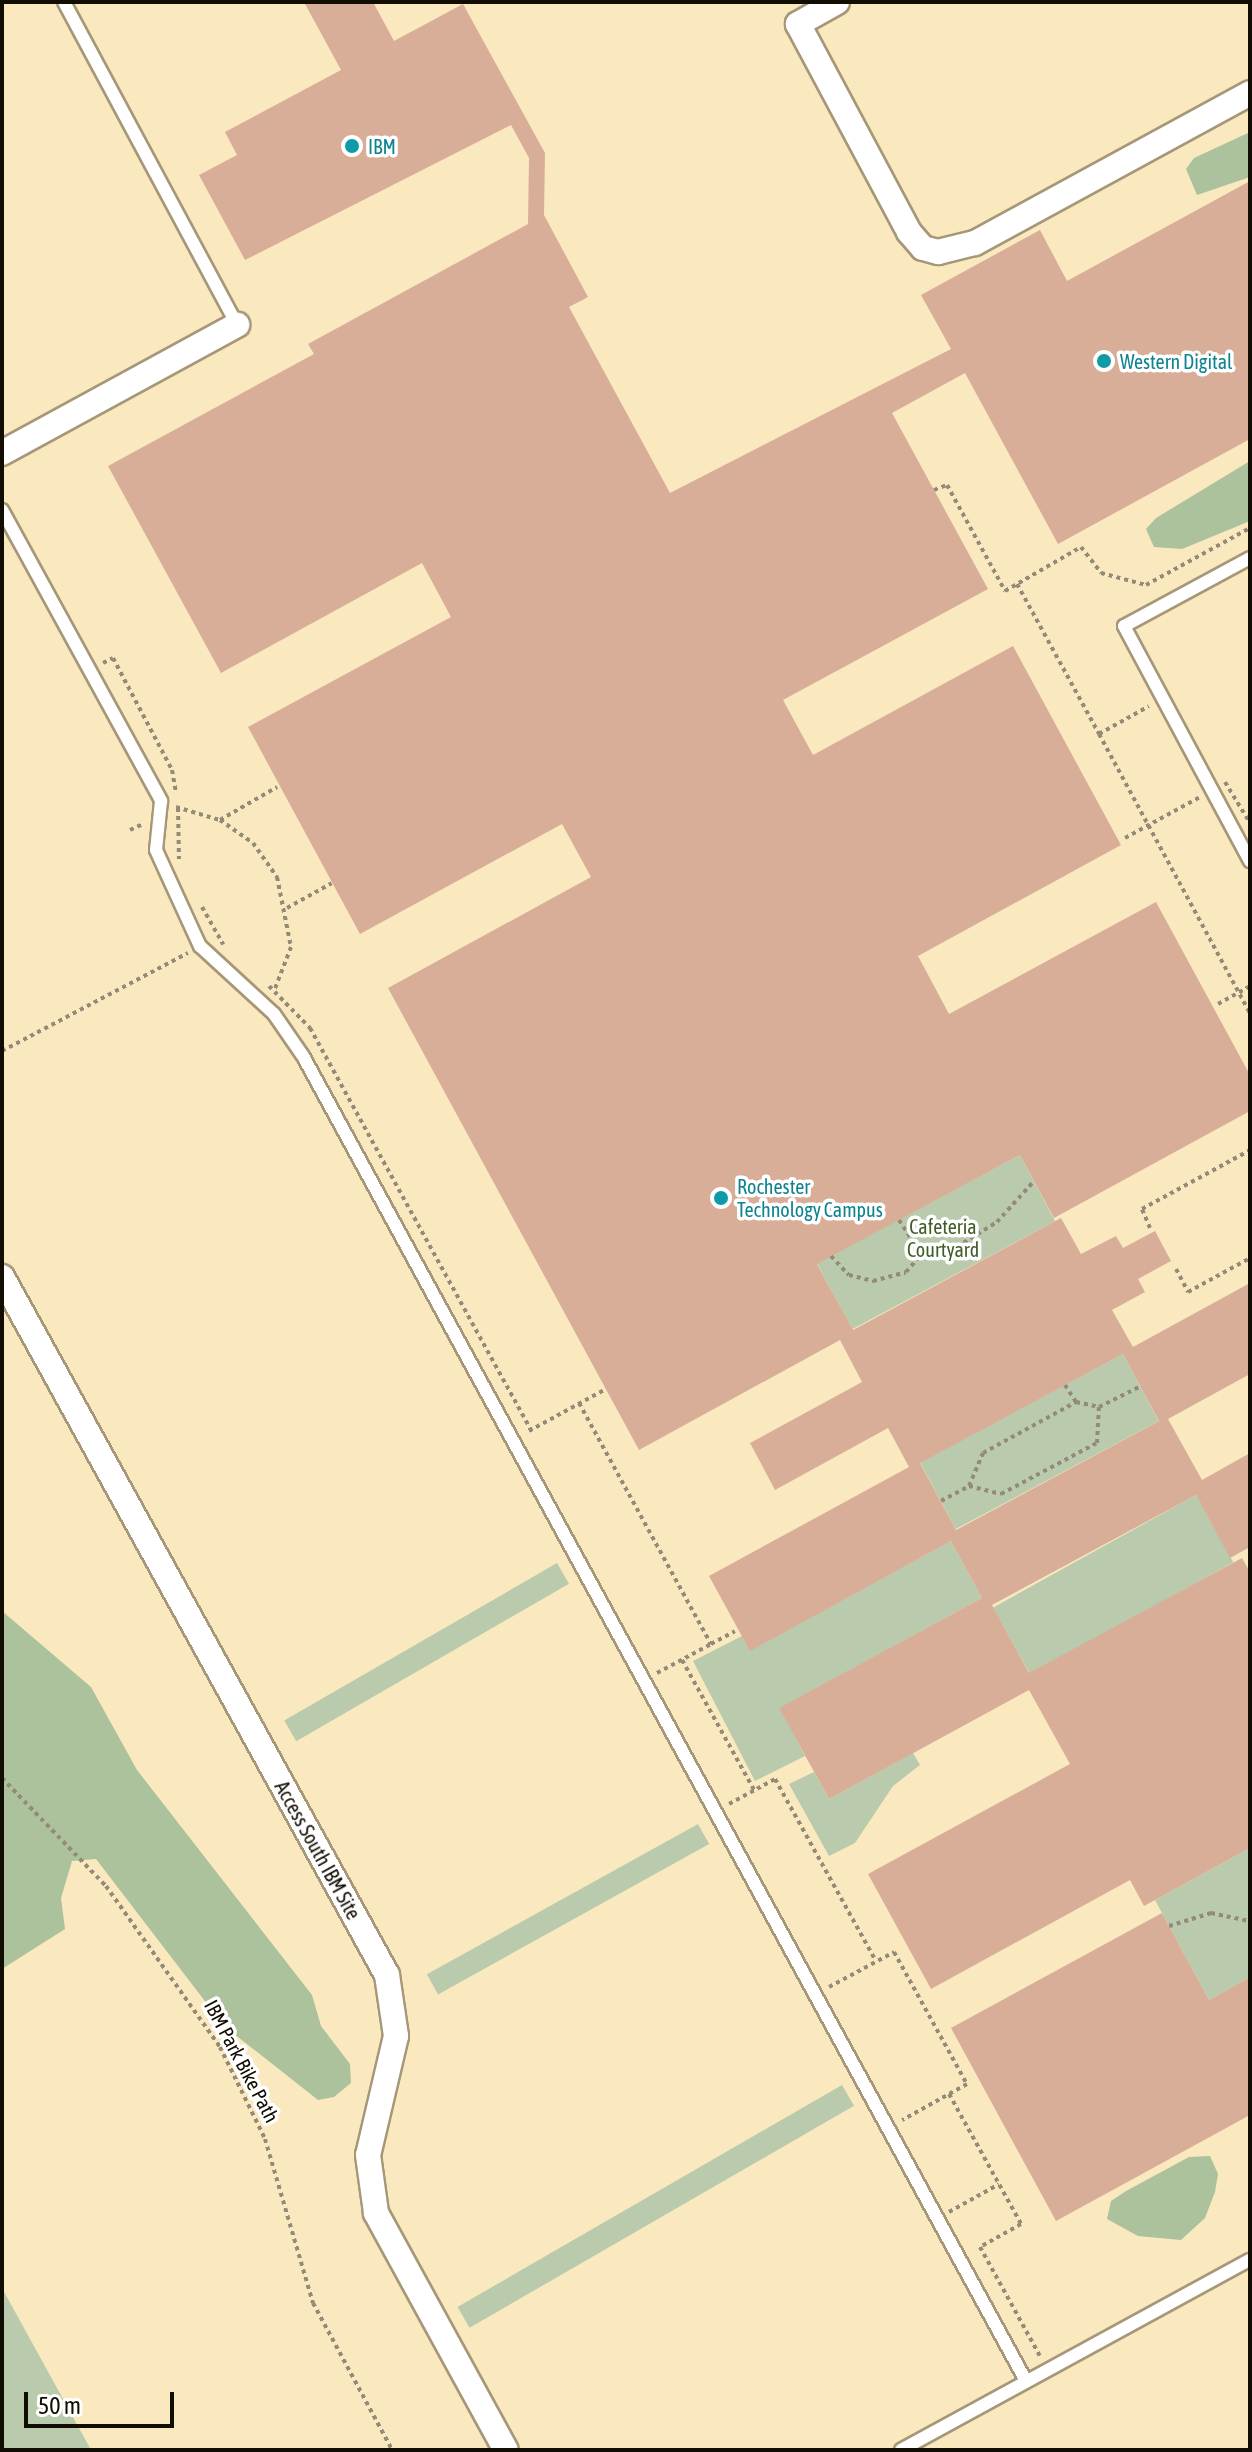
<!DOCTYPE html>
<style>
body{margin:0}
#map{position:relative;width:1252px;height:2452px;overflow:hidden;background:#fff2d8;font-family:"Asap Condensed",sans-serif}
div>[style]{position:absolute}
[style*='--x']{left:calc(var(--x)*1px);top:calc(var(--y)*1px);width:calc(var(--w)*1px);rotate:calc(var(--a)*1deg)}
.built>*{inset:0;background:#fae8bf}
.green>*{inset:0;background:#b9cbac;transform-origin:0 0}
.forest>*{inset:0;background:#acc29c}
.building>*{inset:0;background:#d8ae98}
.path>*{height:4px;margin-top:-2px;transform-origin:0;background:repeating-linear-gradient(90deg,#938a77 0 4px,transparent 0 8px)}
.roads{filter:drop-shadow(2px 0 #a69778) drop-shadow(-2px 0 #a69778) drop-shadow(0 2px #a69778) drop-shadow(0 -2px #a69778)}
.lane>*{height:12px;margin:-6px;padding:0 6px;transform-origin:6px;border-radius:6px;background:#fff}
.street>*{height:24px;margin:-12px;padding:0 12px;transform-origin:12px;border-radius:12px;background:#fff}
.dots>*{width:22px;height:22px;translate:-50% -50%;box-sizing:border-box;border:4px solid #fff;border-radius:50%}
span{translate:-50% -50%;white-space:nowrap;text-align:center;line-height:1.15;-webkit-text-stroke:7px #fff;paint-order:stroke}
.culture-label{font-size:20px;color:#0d838f}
.left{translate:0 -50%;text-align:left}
.park-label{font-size:20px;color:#415d27}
.street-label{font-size:20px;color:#120d03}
.frame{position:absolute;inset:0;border:4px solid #120d03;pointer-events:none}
.scale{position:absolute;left:24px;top:2392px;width:150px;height:36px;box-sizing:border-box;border:4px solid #120d03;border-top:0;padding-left:10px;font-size:24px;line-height:28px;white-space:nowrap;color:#120d03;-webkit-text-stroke:6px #fff;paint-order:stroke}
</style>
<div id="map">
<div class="built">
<i style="clip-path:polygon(2px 2px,1250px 2px,1250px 2450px,90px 2450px,2px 2290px)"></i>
</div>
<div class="green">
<i style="left:1020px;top:1155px;width:75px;height:230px;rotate:62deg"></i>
<i style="left:1123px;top:1354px;width:76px;height:230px;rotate:62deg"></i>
<i style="left:1196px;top:1495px;width:77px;height:232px;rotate:61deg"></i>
<i style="clip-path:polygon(951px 1541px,982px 1598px,780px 1708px,805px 1756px,755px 1781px,693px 1661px,742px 1636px,750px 1650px)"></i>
<i style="left:557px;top:1563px;width:24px;height:315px;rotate:60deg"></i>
<i style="clip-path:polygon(913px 1753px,920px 1765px,893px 1786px,855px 1843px,829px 1856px,789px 1784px,814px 1772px,829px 1799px)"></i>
<i style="left:698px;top:1824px;width:23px;height:310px;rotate:61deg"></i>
<i style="clip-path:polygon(1250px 1848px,1250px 1977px,1209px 2000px,1155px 1900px)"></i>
<i style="left:842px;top:2085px;width:24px;height:444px;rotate:60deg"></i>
<i style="clip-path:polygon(2px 2288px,91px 2450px,2px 2450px)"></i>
</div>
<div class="forest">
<i style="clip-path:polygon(1250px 132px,1250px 177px,1197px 195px,1186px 169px,1194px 158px)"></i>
<i style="clip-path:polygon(1250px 461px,1250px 521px,1182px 549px,1154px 547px,1146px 529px,1156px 518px)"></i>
<i style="clip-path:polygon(2px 1611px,91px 1687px,137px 1770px,312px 1995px,321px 2026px,350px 2064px,351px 2083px,334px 2097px,318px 2100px,224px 2026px,96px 1859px,72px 1861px,61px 1898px,65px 1929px,2px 1969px)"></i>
<i style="clip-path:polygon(1210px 2156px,1218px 2174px,1215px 2192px,1205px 2218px,1181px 2240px,1138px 2236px,1107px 2219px,1111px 2201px,1126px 2191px,1189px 2157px)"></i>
</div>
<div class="building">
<i style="clip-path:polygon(evenodd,304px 2px,373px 2px,394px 41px,463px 4px,545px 153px,544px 215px,588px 297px,569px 307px,670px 493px,951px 349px,921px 295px,1040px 230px,1067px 281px,1250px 181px,1250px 439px,1058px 544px,965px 373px,892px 413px,988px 589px,783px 700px,813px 755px,1013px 646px,1121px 845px,918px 956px,949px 1014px,1156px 902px,1250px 1075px,1250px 1111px,1054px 1218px,1020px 1155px,817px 1264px,853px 1330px,1061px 1218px,1081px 1254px,1116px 1236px,1123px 1248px,1155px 1231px,1171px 1261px,1138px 1279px,1145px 1292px,1112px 1310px,1133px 1347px,1250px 1283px,1250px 1374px,1168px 1419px,1202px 1480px,1250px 1453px,1250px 1547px,1230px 1558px,1196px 1495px,992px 1605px,1029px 1673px,1242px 1558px,1250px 1572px,1250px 1848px,1144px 1906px,1130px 1880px,931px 1989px,868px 1874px,1070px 1764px,1029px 1690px,829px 1799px,779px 1708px,982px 1598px,951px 1541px,750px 1651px,709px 1576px,909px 1467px,888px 1428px,775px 1490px,750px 1443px,862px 1382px,840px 1340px,639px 1450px,388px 988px,591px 877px,562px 824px,360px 934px,248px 727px,451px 617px,422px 563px,221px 673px,108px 466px,314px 354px,308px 344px,528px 224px,529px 158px,511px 125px,245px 260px,199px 175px,237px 155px,225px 132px,341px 70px,304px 2px,1123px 1354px,1159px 1421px,956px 1530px,920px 1463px,1123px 1354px)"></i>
<i style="clip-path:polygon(1162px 1913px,1209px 2000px,1250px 1977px,1250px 2115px,1056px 2221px,951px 2028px)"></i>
</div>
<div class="path">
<i style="--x:934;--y:490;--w:14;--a:-21"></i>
<i style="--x:947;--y:485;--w:121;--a:61.3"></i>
<i style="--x:1005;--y:591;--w:88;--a:-30.1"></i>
<i style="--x:1081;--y:547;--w:33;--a:52"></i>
<i style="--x:1101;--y:573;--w:47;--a:14.9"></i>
<i style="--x:1146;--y:585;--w:119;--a:-28.7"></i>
<i style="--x:1017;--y:584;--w:171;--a:61.3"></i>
<i style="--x:1099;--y:734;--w:57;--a:-29.2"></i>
<i style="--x:103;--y:663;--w:11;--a:-27"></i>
<i style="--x:113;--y:658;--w:127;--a:62.2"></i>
<i style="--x:172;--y:770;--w:22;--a:80"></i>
<i style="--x:1099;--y:734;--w:317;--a:61.6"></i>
<i style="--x:1225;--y:782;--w:48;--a:58.6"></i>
<i style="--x:176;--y:807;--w:46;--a:16.5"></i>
<i style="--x:220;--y:820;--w:40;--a:34.9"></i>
<i style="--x:253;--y:843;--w:42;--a:54.8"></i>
<i style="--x:277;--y:877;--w:71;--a:78.7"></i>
<i style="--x:291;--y:947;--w:47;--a:111.1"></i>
<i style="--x:178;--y:808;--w:51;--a:88.9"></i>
<i style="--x:220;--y:820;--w:66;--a:-30.1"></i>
<i style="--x:130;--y:830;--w:14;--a:-25"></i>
<i style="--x:1125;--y:838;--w:85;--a:-28.7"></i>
<i style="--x:202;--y:907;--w:43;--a:60.4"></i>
<i style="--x:287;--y:908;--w:51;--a:-29.1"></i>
<i style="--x:269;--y:986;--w:59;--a:45.7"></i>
<i style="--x:310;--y:1028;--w:459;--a:61.2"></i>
<i style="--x:1218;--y:1004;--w:37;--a:-29"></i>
<i style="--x:2;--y:1051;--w:210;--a:-27.8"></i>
<i style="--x:899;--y:1220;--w:30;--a:57"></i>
<i style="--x:915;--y:1245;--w:36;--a:10"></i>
<i style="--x:950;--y:1251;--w:55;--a:-31.7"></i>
<i style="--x:997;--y:1222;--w:55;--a:-47.9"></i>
<i style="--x:1150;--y:1228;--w:21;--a:-113"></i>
<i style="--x:1142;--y:1209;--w:123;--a:-28.6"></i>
<i style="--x:831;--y:1256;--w:26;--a:47"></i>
<i style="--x:849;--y:1275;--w:25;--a:14"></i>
<i style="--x:873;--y:1281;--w:34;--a:-15"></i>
<i style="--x:906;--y:1272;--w:28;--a:-49"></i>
<i style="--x:1176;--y:1269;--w:26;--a:62"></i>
<i style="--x:1188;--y:1292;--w:71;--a:-28.7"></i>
<i style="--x:1065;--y:1385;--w:20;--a:57"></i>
<i style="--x:1076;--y:1402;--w:24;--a:12"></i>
<i style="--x:1099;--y:1407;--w:47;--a:-26.6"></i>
<i style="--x:579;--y:1403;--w:275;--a:61.3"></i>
<i style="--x:711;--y:1644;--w:27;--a:-28"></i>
<i style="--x:529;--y:1431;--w:85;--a:-28.7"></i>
<i style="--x:969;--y:1486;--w:36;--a:-67"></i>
<i style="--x:983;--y:1453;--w:106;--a:-28.7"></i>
<i style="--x:941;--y:1501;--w:32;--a:-28"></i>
<i style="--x:969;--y:1486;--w:33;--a:14"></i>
<i style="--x:1001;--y:1494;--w:109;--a:-28"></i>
<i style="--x:1097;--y:1443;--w:36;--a:-87"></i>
<i style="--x:682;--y:1660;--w:149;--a:61"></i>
<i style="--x:657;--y:1673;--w:61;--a:-28.2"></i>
<i style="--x:2;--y:1778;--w:150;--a:46.1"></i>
<i style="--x:106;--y:1886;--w:197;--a:54.7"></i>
<i style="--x:220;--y:2047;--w:102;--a:63.9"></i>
<i style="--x:265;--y:2139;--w:171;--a:73.7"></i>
<i style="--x:313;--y:2303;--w:167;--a:61.7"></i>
<i style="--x:729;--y:1804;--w:52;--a:-28.5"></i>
<i style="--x:775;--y:1779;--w:208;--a:61"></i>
<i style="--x:1169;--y:1926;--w:44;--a:-17.2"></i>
<i style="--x:1211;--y:1913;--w:40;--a:12"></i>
<i style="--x:829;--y:1987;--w:74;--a:-28.3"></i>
<i style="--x:894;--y:1952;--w:151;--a:61.1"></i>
<i style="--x:967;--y:2084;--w:74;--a:151"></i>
<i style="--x:949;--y:2094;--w:149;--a:61"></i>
<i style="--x:1021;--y:2224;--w:47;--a:150.7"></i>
<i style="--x:980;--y:2247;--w:124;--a:61.2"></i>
<i style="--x:949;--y:2212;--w:57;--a:-29.2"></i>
</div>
<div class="roads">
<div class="lane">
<i style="--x:64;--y:2;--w:366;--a:61.8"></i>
<i style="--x:2;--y:510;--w:332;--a:61.3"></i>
<i style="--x:161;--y:801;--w:49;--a:95.8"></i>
<i style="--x:156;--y:850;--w:106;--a:65.4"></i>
<i style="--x:200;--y:946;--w:100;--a:42.6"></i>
<i style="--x:274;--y:1014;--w:51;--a:55.4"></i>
<i style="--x:303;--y:1056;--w:1509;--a:61.38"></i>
<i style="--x:1250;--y:558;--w:143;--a:151.6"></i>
<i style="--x:1124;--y:626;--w:267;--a:61.8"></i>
<i style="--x:901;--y:2450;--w:397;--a:-28.6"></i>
</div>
<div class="street">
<i style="--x:837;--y:2;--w:45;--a:150.6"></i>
<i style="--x:798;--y:24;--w:236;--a:61.9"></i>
<i style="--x:909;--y:232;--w:21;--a:49"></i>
<i style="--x:923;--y:248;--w:16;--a:15"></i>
<i style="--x:938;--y:252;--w:38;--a:-14"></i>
<i style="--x:975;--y:243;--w:313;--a:-28.6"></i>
<i style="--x:2;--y:453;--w:268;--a:-28.6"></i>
<i style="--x:2;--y:1277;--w:797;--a:61.12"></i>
<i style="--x:387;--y:1975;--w:62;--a:81.6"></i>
<i style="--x:396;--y:2036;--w:122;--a:103.2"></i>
<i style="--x:368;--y:2155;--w:59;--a:82.1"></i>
<i style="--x:376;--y:2213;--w:270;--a:61.3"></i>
</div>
</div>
<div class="dots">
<i style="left:352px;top:146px;background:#0f9aa8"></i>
<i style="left:1104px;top:361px;background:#0f9aa8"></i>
<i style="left:721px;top:1198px;background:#0f9aa8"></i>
</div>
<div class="culture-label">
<span class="left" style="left:368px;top:146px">IBM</span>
<span class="left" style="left:1120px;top:361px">Western Digital</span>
<span class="left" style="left:737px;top:1198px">Rochester<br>Technology Campus</span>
</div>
<div class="park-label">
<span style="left:943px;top:1238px">Cafeteria<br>Courtyard</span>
</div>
<div class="street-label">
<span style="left:318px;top:1850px;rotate:61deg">Access South IBM Site</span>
<span style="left:242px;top:2061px;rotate:62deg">IBM Park Bike Path</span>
</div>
<div class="frame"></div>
<div class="scale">50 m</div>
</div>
